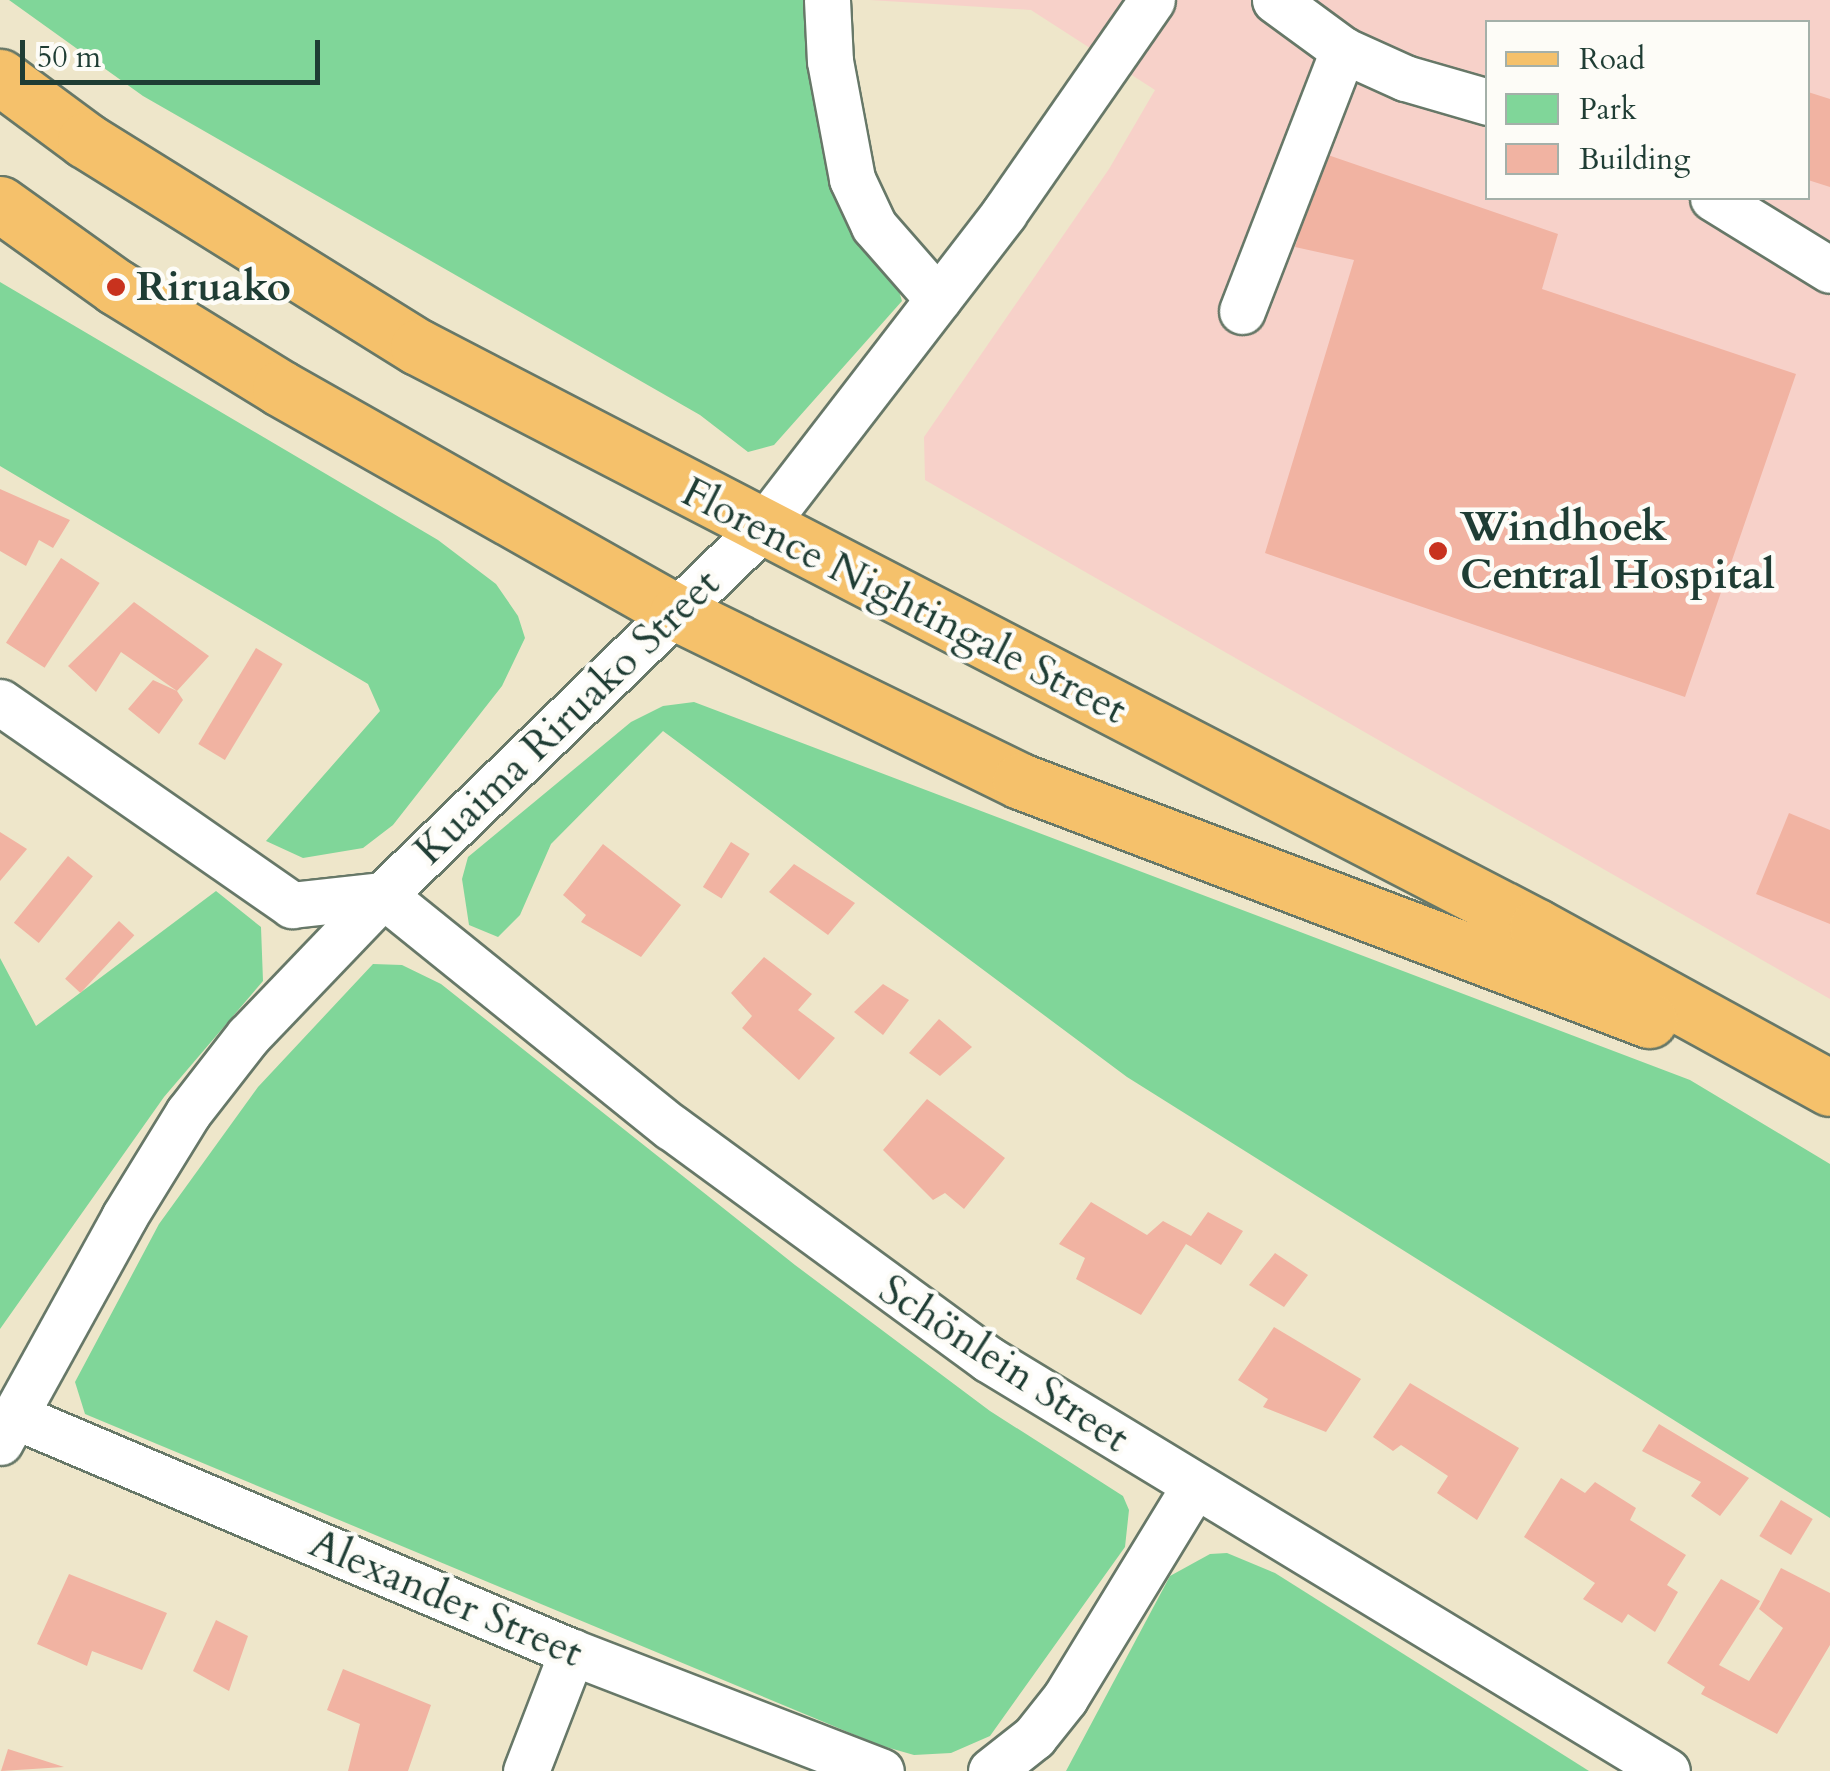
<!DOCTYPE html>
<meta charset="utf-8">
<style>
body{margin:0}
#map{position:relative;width:1830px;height:1771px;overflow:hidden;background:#eee6ca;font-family:Cardo,serif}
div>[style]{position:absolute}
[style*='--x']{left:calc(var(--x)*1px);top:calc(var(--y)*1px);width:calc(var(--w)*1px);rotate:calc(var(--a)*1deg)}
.built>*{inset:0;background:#f7d1c9}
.green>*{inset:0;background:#80d699}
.building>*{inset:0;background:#f1b3a2;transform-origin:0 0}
.roads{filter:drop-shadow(2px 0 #677868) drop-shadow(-2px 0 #677868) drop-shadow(0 2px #677868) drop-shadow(0 -2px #677868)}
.minor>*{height:45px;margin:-22.5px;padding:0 22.5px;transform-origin:22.5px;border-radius:22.5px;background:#fff}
.major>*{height:55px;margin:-27.5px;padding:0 27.5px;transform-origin:27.5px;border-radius:27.5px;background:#f5c16b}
.dots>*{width:28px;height:28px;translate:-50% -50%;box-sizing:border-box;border:5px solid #fdfcf7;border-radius:50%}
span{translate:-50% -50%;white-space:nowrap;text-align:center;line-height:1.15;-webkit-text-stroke:9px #fdfcf7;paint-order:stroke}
.poi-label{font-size:42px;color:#1f3d34;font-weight:700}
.left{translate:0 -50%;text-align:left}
.street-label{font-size:42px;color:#1f3d34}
.legend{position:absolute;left:1485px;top:20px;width:325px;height:180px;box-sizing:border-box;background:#fdfcf7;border:2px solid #a4b0a9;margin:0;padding:12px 18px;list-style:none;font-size:30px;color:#1f3d34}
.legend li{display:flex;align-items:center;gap:20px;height:50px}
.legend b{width:50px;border:2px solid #a4b0a9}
.scale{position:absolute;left:20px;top:40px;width:300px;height:45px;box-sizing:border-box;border:5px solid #1f3d34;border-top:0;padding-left:12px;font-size:30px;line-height:35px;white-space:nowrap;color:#1f3d34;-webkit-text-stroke:8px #fdfcf7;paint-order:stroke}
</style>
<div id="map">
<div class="built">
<i style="clip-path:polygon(evenodd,870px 0,1830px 0,1830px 999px,925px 480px,924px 437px,1109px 169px,1155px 90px,1031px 10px,870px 0,1488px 22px,1808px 22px,1808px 198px,1488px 198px,1488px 22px)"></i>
</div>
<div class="green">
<i style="clip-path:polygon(9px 0,811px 0,902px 301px,774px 445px,748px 452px,700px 415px,143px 96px)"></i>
<i style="clip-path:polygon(0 282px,438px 540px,496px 584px,518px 616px,525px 638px,502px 686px,393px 825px,363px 848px,303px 858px,266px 841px,380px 711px,368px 684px,0 466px)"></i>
<i style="clip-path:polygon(694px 702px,1690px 1080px,1830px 1164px,1830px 1518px,1127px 1077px,663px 731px,551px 844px,520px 915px,498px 937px,469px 925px,462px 879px,468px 857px,631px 722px,663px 706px)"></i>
<i style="clip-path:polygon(216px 891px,261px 927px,263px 981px,164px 1097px,0 1329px,0 958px,36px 1026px)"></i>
<i style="clip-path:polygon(373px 964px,402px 965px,441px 984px,795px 1265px,990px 1411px,1123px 1496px,1129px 1510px,1125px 1547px,990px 1736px,951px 1753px,914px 1755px,879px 1745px,85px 1414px,75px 1382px,159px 1224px,258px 1087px)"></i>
<i style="clip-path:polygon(1227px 1553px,1275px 1573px,1589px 1771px,1066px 1771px,1170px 1576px,1210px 1554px)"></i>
</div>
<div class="building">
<i style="clip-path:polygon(1808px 92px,1830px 99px,1830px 187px,1808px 180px)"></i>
<i style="clip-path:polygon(1325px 154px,1558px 234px,1542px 289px,1796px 374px,1685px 697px,1265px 553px,1354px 260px,1295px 247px)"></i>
<i style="clip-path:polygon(0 489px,70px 520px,53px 548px,39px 540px,26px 566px,0 551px)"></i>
<i style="left:61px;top:558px;width:46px;height:101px;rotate:33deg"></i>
<i style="clip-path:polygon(134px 602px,209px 656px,177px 691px,183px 700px,159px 734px,128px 709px,153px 680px,177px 691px,121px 652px,96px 692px,68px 666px)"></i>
<i style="left:256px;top:648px;width:31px;height:112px;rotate:31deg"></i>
<i style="clip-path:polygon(1789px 813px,1830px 830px,1830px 924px,1756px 894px)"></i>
<i style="clip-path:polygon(0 832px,27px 849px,0 881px)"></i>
<i style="left:731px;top:842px;width:22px;height:53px;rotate:32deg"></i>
<i style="clip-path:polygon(603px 844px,681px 905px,641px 957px,581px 922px,586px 915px,563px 895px)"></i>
<i style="left:68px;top:856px;width:32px;height:86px;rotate:39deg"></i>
<i style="clip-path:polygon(794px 864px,855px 903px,828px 935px,769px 892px)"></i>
<i style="left:119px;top:921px;width:21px;height:79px;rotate:43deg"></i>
<i style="clip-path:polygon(764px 957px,812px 994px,798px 1010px,835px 1038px,799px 1080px,742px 1028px,752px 1016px,731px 993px)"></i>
<i style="clip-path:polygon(883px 984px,909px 1000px,883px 1035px,854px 1012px)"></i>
<i style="clip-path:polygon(939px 1019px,972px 1047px,940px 1076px,909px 1053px)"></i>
<i style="clip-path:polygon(927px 1099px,1005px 1158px,964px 1209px,945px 1193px,933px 1200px,883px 1150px)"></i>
<i style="clip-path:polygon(1091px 1202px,1147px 1235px,1163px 1221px,1191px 1236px,1208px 1212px,1243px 1231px,1221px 1265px,1186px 1244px,1141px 1315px,1076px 1279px,1085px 1258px,1059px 1244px)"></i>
<i style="clip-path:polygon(1275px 1253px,1308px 1275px,1284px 1307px,1249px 1285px)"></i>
<i style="clip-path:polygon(1274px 1327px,1361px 1379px,1326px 1432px,1263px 1407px,1268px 1399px,1238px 1380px)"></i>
<i style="clip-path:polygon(1410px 1383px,1519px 1448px,1477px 1520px,1437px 1493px,1448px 1476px,1401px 1445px,1393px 1451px,1373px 1437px)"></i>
<i style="clip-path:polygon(1659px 1424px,1749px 1478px,1720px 1516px,1691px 1496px,1701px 1482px,1642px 1451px)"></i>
<i style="clip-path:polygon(1561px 1478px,1585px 1493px,1595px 1482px,1636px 1508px,1630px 1520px,1686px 1555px,1667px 1585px,1678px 1592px,1655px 1632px,1628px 1614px,1622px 1623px,1583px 1599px,1595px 1583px,1524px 1537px)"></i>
<i style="left:1781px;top:1500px;width:37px;height:42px;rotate:31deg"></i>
<i style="clip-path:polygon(1781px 1568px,1830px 1593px,1830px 1645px,1777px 1734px,1701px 1694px,1705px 1687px,1667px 1663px,1721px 1579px,1760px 1601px,1719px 1665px,1749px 1681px,1783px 1628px,1759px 1609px)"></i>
<i style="clip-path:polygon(69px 1574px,167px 1613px,142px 1670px,92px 1651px,87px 1666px,37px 1644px)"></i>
<i style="clip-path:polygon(216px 1620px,248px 1636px,229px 1691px,193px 1671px)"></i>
<i style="clip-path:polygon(343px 1669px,431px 1705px,408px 1771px,348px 1771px,360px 1724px,327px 1710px)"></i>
<i style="clip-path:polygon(8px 1749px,64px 1767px,1px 1771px)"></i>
</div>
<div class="roads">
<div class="minor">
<i style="--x:827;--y:0;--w:61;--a:87.2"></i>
<i style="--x:830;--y:61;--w:120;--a:79.4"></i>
<i style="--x:852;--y:179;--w:52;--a:64.9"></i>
<i style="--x:874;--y:226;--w:97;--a:48.8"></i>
<i style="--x:1275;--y:0;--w:84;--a:36.3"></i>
<i style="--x:1343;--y:50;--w:68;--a:24.3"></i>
<i style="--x:1405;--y:78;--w:86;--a:16.1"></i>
<i style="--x:1713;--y:198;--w:137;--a:31.6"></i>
<i style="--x:1242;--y:311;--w:280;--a:-68.8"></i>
<i style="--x:0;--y:702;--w:356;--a:34.8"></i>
<i style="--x:292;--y:905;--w:92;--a:-6.3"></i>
<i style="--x:383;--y:895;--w:370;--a:38.9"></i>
<i style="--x:671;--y:1127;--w:393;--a:36.2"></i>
<i style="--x:988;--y:1359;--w:794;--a:31.25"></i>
<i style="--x:15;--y:1416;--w:605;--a:22.96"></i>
<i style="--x:572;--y:1652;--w:331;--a:21.1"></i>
<i style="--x:0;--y:1442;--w:257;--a:-61.1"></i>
<i style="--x:124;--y:1217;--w:122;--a:-58.4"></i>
<i style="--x:188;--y:1113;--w:98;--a:-52.1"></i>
<i style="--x:248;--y:1036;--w:195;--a:-46.2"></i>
<i style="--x:383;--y:895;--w:526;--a:-44.08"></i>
<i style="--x:761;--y:529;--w:399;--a:-52.4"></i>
<i style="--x:1004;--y:213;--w:259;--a:-55.2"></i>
<i style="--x:526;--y:1771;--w:128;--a:-68.9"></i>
<i style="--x:991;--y:1771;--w:55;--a:-38.3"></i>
<i style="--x:1034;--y:1737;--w:50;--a:-51.5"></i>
<i style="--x:1065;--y:1698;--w:247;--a:-58.6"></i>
</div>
<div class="major">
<i style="--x:0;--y:77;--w:106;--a:36.5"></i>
<i style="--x:85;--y:140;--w:392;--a:31.9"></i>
<i style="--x:418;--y:347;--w:1260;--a:27.4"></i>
<i style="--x:1537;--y:927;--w:334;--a:28.8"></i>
<i style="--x:0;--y:204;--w:143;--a:35.6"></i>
<i style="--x:116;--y:287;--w:193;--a:31.6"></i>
<i style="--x:280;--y:388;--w:456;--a:29.5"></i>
<i style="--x:677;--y:613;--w:382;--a:26.1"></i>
<i style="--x:1020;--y:781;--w:673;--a:20.81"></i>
</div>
</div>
<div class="dots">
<i style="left:116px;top:287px;background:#c8321e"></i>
<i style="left:1438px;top:551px;background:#c8321e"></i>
</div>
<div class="poi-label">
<span class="left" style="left:136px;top:287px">Riruako</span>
<span class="left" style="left:1460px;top:551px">Windhoek<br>Central Hospital</span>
</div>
<div class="street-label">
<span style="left:904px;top:601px;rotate:27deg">Florence Nightingale Street</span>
<span style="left:567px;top:717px;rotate:-44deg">Kuaima Riruako Street</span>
<span style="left:1004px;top:1364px;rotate:33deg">Schönlein Street</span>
<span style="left:446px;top:1598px;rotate:23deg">Alexander Street</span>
</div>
<ul class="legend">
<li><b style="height:12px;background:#f5c16b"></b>Road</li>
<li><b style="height:28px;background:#80d699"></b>Park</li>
<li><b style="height:28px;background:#f1b3a2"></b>Building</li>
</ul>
<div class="scale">50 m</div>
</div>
